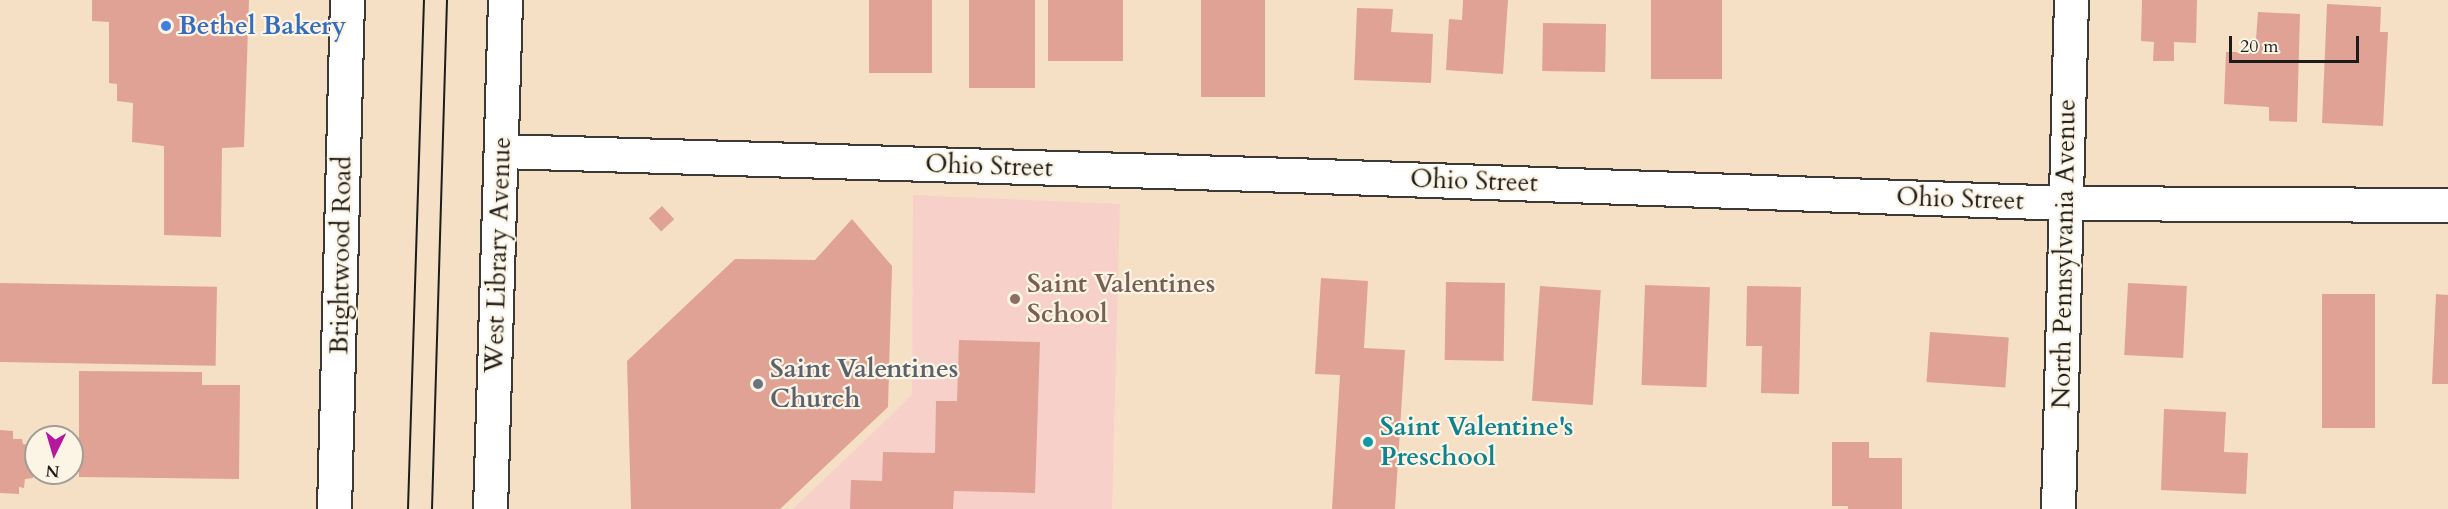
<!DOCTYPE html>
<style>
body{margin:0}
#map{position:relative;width:2448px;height:509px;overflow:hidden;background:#f6e0c5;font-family:Cardo,serif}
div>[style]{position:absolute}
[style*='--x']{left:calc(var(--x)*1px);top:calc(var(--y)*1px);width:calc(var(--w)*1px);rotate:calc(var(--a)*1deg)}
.built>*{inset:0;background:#f7d1c9}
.building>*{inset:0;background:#dfa294;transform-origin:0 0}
.roads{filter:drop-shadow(2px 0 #3d3935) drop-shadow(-2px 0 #3d3935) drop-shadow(0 2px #3d3935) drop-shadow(0 -2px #3d3935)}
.minor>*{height:33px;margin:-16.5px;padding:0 16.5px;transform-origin:16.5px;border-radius:16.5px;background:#fff}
.tertiary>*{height:33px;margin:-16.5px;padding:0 16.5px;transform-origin:16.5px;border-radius:16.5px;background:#fff}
.tram>*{height:1.5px;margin:-0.75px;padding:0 0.75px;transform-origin:0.75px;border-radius:0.75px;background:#1c1c1c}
.dots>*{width:16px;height:16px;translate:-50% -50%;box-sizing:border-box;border:3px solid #fcf5e5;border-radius:50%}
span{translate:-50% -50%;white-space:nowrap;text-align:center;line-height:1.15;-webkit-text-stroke:4.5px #fcf5e5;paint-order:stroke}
.shop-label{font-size:26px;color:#366cbe;font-weight:700}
.left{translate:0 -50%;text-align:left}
.street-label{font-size:26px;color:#1c1c1c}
.education-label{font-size:26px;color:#785e54;font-weight:700}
.worship-label{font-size:26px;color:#5b616d;font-weight:700}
.culture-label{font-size:26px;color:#0d838f;font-weight:700}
.north{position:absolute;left:24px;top:425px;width:60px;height:60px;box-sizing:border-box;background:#fcf5e5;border:2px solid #a29e95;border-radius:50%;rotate:185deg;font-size:16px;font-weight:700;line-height:24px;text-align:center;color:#1c1c1c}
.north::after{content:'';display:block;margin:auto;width:21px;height:27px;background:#b5179e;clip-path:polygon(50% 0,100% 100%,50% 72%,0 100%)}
.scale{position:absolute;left:2229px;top:36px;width:130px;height:27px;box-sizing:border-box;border:3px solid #1c1c1c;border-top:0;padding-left:8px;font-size:18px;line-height:21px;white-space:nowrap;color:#1c1c1c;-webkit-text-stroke:4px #fcf5e5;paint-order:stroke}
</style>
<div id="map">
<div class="built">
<i style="clip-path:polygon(913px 195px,1120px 204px,1112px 509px,793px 509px,912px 395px)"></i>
</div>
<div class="building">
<i style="clip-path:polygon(92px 0,249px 0,244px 147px,222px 148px,221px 237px,164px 235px,164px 146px,132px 142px,133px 103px,117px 101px,117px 84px,109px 83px,109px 22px,92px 21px)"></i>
<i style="left:869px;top:0;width:63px;height:73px"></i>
<i style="left:969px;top:0;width:66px;height:88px"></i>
<i style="left:1048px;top:0;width:75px;height:61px"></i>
<i style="left:1201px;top:0;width:64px;height:97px"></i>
<i style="clip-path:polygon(1463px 0,1508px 0,1503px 74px,1446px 70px,1449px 19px,1462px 20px)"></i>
<i style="left:1651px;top:0;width:71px;height:79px"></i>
<i style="clip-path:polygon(2142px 0,2197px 0,2196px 43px,2174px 42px,2174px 61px,2153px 61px,2154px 42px,2141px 41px)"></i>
<i style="clip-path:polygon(2327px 4px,2381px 7px,2380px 32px,2388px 32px,2383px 126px,2322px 123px)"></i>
<i style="clip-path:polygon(1357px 8px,1393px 9px,1391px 32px,1433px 34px,1431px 83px,1354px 80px)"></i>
<i style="clip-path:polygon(2258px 12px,2300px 14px,2297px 122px,2269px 121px,2269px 107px,2224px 104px,2226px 52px,2255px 52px)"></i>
<i style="left:1543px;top:23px;width:63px;height:48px;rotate:1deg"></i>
<i style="left:662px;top:206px;width:18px;height:18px;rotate:47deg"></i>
<i style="clip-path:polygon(852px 219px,892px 266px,888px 407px,780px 509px,631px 509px,627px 361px,735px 259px,815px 260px)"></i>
<i style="clip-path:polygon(1321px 278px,1368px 281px,1364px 348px,1405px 350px,1395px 509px,1332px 509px,1340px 375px,1315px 374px)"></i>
<i style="left:1446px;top:282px;width:59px;height:78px;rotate:1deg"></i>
<i style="left:0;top:283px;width:217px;height:79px;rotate:1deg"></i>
<i style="left:2128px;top:283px;width:59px;height:72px;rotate:3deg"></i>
<i style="left:1645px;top:285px;width:65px;height:100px;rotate:2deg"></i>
<i style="left:1540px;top:286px;width:61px;height:115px;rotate:4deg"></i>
<i style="clip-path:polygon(1747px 286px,1801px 287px,1799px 394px,1761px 393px,1762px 346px,1746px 346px)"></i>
<i style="left:2322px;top:294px;width:53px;height:134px"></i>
<i style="clip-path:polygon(2436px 294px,2448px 295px,2448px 384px,2432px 384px)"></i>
<i style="left:1930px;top:332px;width:79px;height:50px;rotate:4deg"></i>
<i style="clip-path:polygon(959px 340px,1040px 342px,1035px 493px,954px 491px,953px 509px,850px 509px,851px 480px,882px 481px,883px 452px,935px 453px,936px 401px,957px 401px)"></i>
<i style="clip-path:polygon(79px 371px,202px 372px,202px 385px,240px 385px,239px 479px,79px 477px)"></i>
<i style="clip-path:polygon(2164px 409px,2226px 412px,2224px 452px,2248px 453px,2246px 494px,2161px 490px)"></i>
<i style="clip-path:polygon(0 430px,13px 431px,13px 439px,22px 439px,23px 444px,28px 445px,27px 459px,35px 459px,33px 478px,25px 479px,24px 488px,19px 487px,19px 494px,0 493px)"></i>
<i style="clip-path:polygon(1832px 442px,1869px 442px,1869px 458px,1902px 458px,1902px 509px,1848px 509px,1848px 506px,1832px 506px)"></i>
</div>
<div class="roads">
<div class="minor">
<i style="--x:501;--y:151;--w:791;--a:1.74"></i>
<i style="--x:1292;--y:175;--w:774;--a:2.07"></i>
<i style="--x:2065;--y:203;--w:383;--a:0.3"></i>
<i style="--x:2058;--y:509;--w:509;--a:-88.54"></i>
</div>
<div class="tertiary">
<i style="--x:334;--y:509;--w:509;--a:-88.54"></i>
<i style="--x:490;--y:509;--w:509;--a:-88.31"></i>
</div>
</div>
<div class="tram">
<i style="--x:408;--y:509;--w:509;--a:-88.2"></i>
<i style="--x:432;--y:509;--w:509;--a:-88.31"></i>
</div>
<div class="dots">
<i style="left:166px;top:26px;background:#3f7fe0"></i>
<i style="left:1015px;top:299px;background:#8d6e63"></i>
<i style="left:758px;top:384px;background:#6b7280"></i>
<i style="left:1368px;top:442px;background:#0f9aa8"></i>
</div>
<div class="shop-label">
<span class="left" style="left:178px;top:26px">Bethel Bakery</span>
</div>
<div class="street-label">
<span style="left:989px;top:166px;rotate:2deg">Ohio Street</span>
<span style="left:1474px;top:181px;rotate:2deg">Ohio Street</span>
<span style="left:1960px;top:199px;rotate:2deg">Ohio Street</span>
<span style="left:2064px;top:254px;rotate:-89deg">North Pennsylvania Avenue</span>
<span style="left:341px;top:255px;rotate:-89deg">Brightwood Road</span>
<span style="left:498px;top:255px;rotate:-88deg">West Library Avenue</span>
</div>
<div class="education-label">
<span class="left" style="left:1027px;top:299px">Saint Valentines<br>School</span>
</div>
<div class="worship-label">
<span class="left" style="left:770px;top:384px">Saint Valentines<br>Church</span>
</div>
<div class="culture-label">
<span class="left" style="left:1380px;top:442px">Saint Valentine's<br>Preschool</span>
</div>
<div class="north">N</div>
<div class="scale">20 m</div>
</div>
